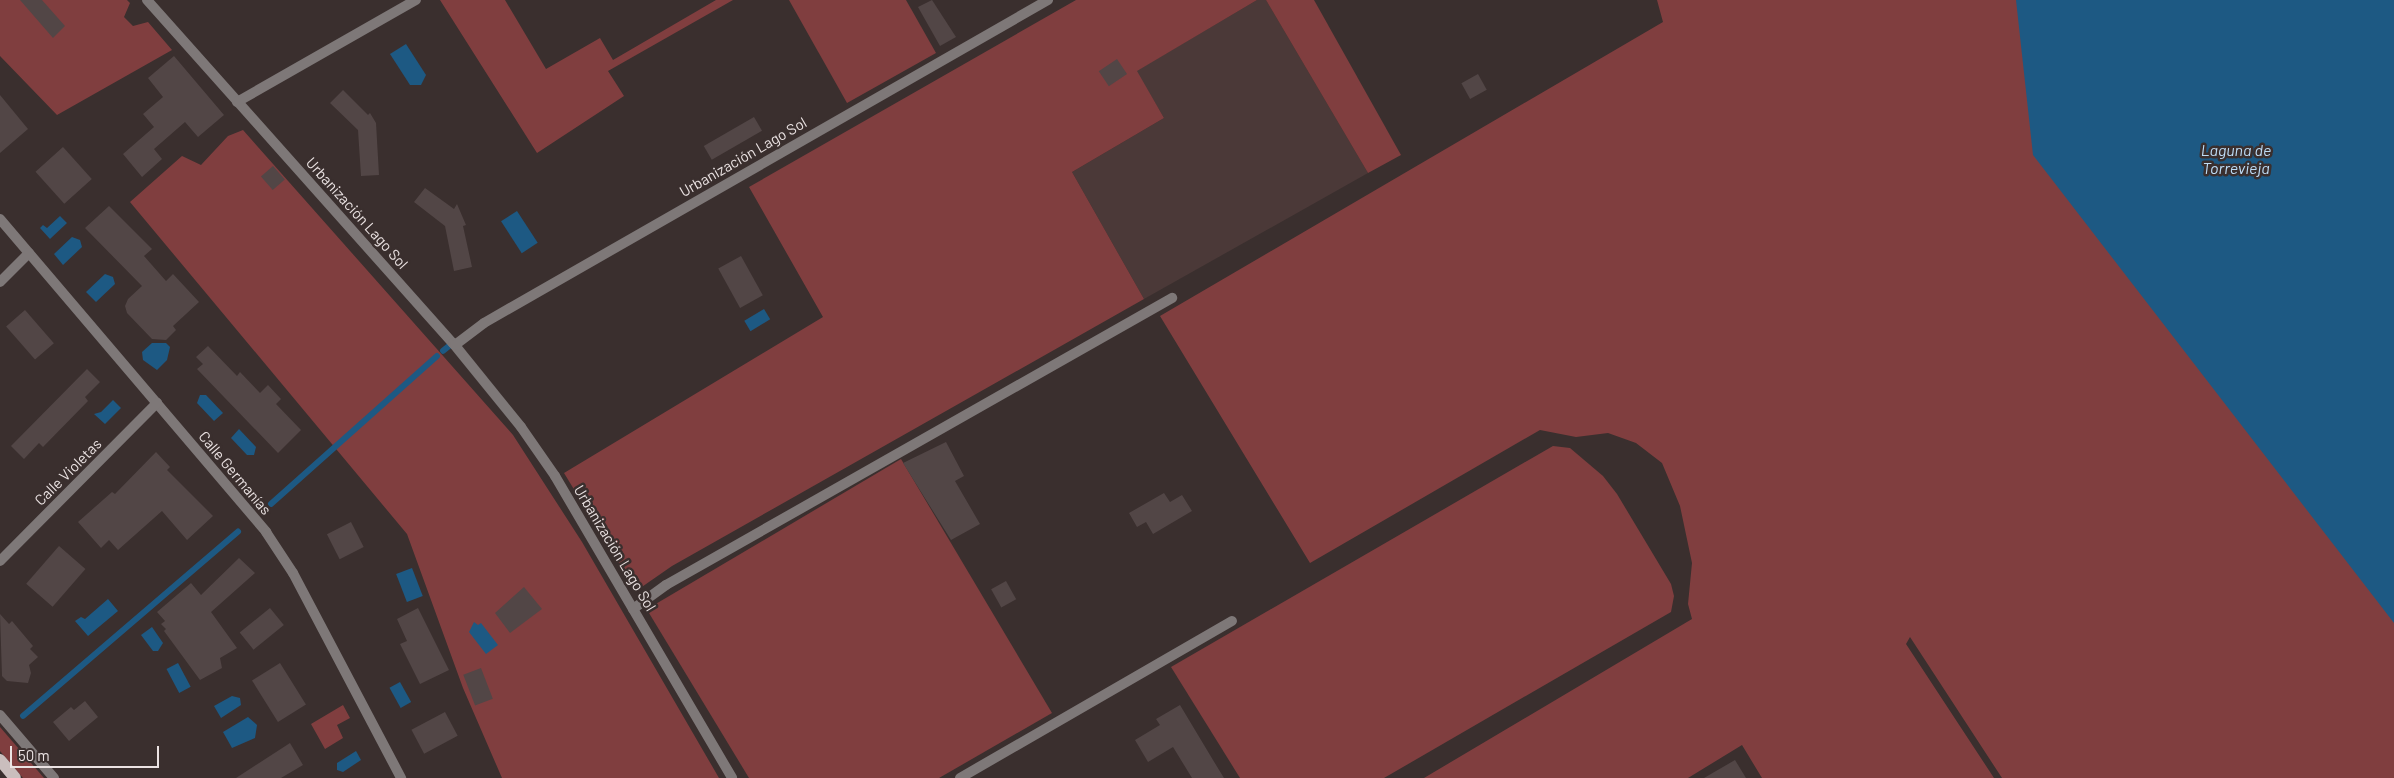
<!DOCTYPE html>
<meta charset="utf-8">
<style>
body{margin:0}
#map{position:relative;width:2394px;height:778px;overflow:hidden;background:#3a2f2e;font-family:Barlow,sans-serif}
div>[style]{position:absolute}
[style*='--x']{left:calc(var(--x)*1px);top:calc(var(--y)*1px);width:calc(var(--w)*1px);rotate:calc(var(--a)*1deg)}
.built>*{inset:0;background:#4b3938}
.green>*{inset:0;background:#803e3f}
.water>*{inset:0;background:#1d5983;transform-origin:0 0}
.stream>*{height:5.5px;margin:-2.75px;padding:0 2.75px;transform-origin:2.75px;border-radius:2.75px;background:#1d5983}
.building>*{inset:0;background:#524646;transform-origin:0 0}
.minor>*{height:10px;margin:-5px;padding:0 5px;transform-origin:5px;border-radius:5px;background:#7e7878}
.primary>*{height:12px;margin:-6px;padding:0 6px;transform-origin:6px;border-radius:6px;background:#cabebd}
span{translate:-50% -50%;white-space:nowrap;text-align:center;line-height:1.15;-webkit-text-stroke:5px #3a2f2e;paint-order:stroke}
.street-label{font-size:15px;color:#ebe3e3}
.water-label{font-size:16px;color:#beddf7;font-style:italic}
.scale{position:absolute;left:10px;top:746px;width:149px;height:22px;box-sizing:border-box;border:2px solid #ebe3e3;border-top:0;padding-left:6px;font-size:15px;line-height:18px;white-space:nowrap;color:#ebe3e3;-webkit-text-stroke:4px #3a2f2e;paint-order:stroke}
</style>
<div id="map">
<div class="built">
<i style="clip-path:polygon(1257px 0,1266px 0,1368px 173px,1144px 299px,1072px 172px,1164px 118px,1136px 71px)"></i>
</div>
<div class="green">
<i style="clip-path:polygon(0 0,127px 0,130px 3px,124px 17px,133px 26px,148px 22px,172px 50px,57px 115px,0 56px)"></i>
<i style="clip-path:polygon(440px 0,505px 0,546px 69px,600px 38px,613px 60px,716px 0,733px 0,608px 71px,624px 96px,537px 153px)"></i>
<i style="clip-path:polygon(789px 0,906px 0,936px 53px,847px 103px)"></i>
<i style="clip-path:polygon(1076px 0,1257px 0,1137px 71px,1164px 118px,1072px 172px,1144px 299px,672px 566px,636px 591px,564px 473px,823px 317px,749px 187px)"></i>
<i style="clip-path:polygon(1266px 0,1314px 0,1401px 155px,1368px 173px)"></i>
<i style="clip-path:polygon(1657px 0,2394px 0,2394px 778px,2002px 778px,1910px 637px,1906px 644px,1994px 778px,1762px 778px,1742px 745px,1688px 778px,1424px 778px,1692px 619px,1688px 604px,1692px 563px,1680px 506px,1662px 463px,1636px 443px,1608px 433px,1576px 437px,1540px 430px,1310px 563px,1160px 316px,1663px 22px)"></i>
<i style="clip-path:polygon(243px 130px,513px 435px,582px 542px,719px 778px,502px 778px,463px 688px,407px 534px,130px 202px,182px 156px,201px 165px,228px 136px)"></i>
<i style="clip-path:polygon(1553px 446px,1570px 448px,1603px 476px,1617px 494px,1671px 584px,1674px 596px,1671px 612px,1384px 778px,1240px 778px,1171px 667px)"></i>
<i style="clip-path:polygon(901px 459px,1052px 713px,939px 778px,749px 778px,649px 613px,654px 605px)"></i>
<i style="clip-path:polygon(343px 705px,350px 718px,337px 725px,343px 738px,325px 749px,311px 724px)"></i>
<i style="clip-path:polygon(0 727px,44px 778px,23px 778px,0 751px)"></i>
</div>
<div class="water">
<i style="clip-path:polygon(2016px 0,2394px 0,2394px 623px,2033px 155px)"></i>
<i style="clip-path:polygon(406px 44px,426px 75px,421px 85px,410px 85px,390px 54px)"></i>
<i style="left:517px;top:211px;width:38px;height:19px;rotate:57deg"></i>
<i style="clip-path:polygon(60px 216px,67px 223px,50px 239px,40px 228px,43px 225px,47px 228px)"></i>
<i style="clip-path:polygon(72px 237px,80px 240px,82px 247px,63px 265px,54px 254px)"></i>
<i style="clip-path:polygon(105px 274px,113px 277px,115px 284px,96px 302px,86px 292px)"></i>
<i style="left:764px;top:309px;width:12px;height:23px;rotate:59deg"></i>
<i style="clip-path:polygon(152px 343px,166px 343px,170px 347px,167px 360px,157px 370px,143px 360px,142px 352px)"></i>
<i style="clip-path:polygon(200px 395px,206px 395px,223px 413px,214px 421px,197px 403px)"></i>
<i style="clip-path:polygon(113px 400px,121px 408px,105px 424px,94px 414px,101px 412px)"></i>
<i style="clip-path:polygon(239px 429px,256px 447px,254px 455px,247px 455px,231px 438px)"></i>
<i style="left:412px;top:568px;width:30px;height:17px;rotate:69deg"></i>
<i style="clip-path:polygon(108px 599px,118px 611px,88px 636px,75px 621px,81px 617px,85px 619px)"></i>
<i style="clip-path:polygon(474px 622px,478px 625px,481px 623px,498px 645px,486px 654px,469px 632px)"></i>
<i style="clip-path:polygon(152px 627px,163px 643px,158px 651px,153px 651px,141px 635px)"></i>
<i style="left:178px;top:663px;width:27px;height:13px;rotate:62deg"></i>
<i style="left:400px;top:682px;width:23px;height:12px;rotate:61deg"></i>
<i style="clip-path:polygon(232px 696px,240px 698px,241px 705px,221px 718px,214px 706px)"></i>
<i style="clip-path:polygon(248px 717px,257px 725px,255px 738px,232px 748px,223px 732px)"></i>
<i style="clip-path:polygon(356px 751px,361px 760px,343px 772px,337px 770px,337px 763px)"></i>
</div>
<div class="stream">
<i style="--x:443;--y:351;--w:13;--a:-39"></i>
<i style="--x:271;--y:504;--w:222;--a:-41.7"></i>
<i style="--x:23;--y:716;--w:283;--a:-40.6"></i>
</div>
<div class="building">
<i style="clip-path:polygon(20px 0,42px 0,65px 26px,53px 38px)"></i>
<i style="clip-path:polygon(932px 0,956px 37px,940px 46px,918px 7px)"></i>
<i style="clip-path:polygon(174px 56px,224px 115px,198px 137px,185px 122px,154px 149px,162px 159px,142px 177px,123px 154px,154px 127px,143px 114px,163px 97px,148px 78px)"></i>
<i style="left:1117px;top:59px;width:18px;height:22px;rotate:56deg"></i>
<i style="left:1478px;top:74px;width:18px;height:19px;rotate:61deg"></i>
<i style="clip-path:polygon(343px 90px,368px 115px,370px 113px,376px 123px,379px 175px,361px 176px,358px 130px,330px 103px)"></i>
<i style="clip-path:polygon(0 95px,28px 129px,0 153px)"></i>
<i style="left:754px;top:117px;width:16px;height:58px;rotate:60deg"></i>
<i style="left:63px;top:147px;width:43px;height:37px;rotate:48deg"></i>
<i style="left:273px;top:166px;width:18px;height:16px;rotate:49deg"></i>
<i style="clip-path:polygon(425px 188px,454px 209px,457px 204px,466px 225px,463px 226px,472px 267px,454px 271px,445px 226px,414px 202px)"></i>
<i style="clip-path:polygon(109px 206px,152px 249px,144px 256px,166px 281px,173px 274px,199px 302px,173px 326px,176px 330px,166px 340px,152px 339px,127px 313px,125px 306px,128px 299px,142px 286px,85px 228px)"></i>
<i style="left:741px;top:256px;width:45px;height:26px;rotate:61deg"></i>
<i style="left:25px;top:310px;width:44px;height:25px;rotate:49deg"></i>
<i style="clip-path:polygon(208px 346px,237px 376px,240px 372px,260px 393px,268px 385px,281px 399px,276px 404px,301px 430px,278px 453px,197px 369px,203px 364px,196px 357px)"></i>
<i style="clip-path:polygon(87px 369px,100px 382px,85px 397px,88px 401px,43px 447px,39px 443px,24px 459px,11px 446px)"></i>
<i style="clip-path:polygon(946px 442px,964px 476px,955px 481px,980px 524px,951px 540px,903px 463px)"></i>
<i style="clip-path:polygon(156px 452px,170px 467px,167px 470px,213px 516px,187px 540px,162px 511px,118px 550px,109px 540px,101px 548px,78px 522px,112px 492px,115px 494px)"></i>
<i style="clip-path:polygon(1164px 493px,1170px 502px,1182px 495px,1192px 511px,1153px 534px,1146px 522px,1137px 527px,1129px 513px)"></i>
<i style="left:351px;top:522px;width:28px;height:27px;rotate:63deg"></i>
<i style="left:59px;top:546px;width:35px;height:50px;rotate:41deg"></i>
<i style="clip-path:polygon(239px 558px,255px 573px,211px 612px,237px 648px,220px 658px,222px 668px,200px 680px,164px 631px,166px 629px,161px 624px,165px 621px,157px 612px,191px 583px,201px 595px)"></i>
<i style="left:1006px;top:581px;width:21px;height:17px;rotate:61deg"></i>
<i style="clip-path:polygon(524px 587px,542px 609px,510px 633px,495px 613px)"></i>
<i style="left:270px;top:608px;width:22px;height:39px;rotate:51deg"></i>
<i style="clip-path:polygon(418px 608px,449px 670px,420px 684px,400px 644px,407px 641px,397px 619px)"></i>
<i style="clip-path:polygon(0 614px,9px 624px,12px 621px,33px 646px,30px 649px,38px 657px,29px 665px,31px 673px,28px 683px,7px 681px,2px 676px)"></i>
<i style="left:280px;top:663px;width:49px;height:33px;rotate:58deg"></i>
<i style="left:481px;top:668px;width:33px;height:19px;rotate:69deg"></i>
<i style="clip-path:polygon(85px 701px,98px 717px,69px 741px,53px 722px,71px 707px,74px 710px)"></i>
<i style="clip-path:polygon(1180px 705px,1213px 760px,1224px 778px,1192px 778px,1173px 747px,1148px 762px,1135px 740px,1160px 725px,1156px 719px)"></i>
<i style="left:445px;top:712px;width:27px;height:38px;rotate:62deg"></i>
<i style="clip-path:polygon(290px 743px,303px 765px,281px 778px,236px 778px)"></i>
<i style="clip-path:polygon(1735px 760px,1746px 778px,1704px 778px)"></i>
</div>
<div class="minor">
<i style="--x:147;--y:0;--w:460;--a:48.3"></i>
<i style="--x:453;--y:343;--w:108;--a:51"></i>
<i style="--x:521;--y:427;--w:60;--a:55.2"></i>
<i style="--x:555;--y:476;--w:350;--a:59.6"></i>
<i style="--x:237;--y:102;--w:206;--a:-29.7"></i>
<i style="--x:0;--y:219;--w:411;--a:49.6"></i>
<i style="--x:266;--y:532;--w:49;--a:56.6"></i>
<i style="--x:293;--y:573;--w:232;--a:62.2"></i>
<i style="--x:0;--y:282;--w:41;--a:-45"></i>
<i style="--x:455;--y:345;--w:36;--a:-37"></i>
<i style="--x:484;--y:323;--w:650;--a:-29.8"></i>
<i style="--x:0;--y:561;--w:223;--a:-45.2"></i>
<i style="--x:633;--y:609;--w:41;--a:-36"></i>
<i style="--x:666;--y:585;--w:582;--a:-29.56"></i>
<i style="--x:0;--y:715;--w:83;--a:49.4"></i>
<i style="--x:960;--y:778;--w:314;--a:-30"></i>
</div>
<div class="primary">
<i style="--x:0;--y:760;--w:23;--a:50"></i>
</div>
<div class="street-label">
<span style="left:743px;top:157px;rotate:-30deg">Urbanización Lago Sol</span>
<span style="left:357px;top:213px;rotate:48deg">Urbanización Lago Sol</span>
<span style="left:68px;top:472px;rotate:-45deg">Calle Violetas</span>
<span style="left:235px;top:473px;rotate:50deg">Calle Germanías</span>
<span style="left:615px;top:548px;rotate:59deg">Urbanización Lago Sol</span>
</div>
<div class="water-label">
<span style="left:2236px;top:159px">Laguna de<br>Torrevieja</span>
</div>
<div class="scale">50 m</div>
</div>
